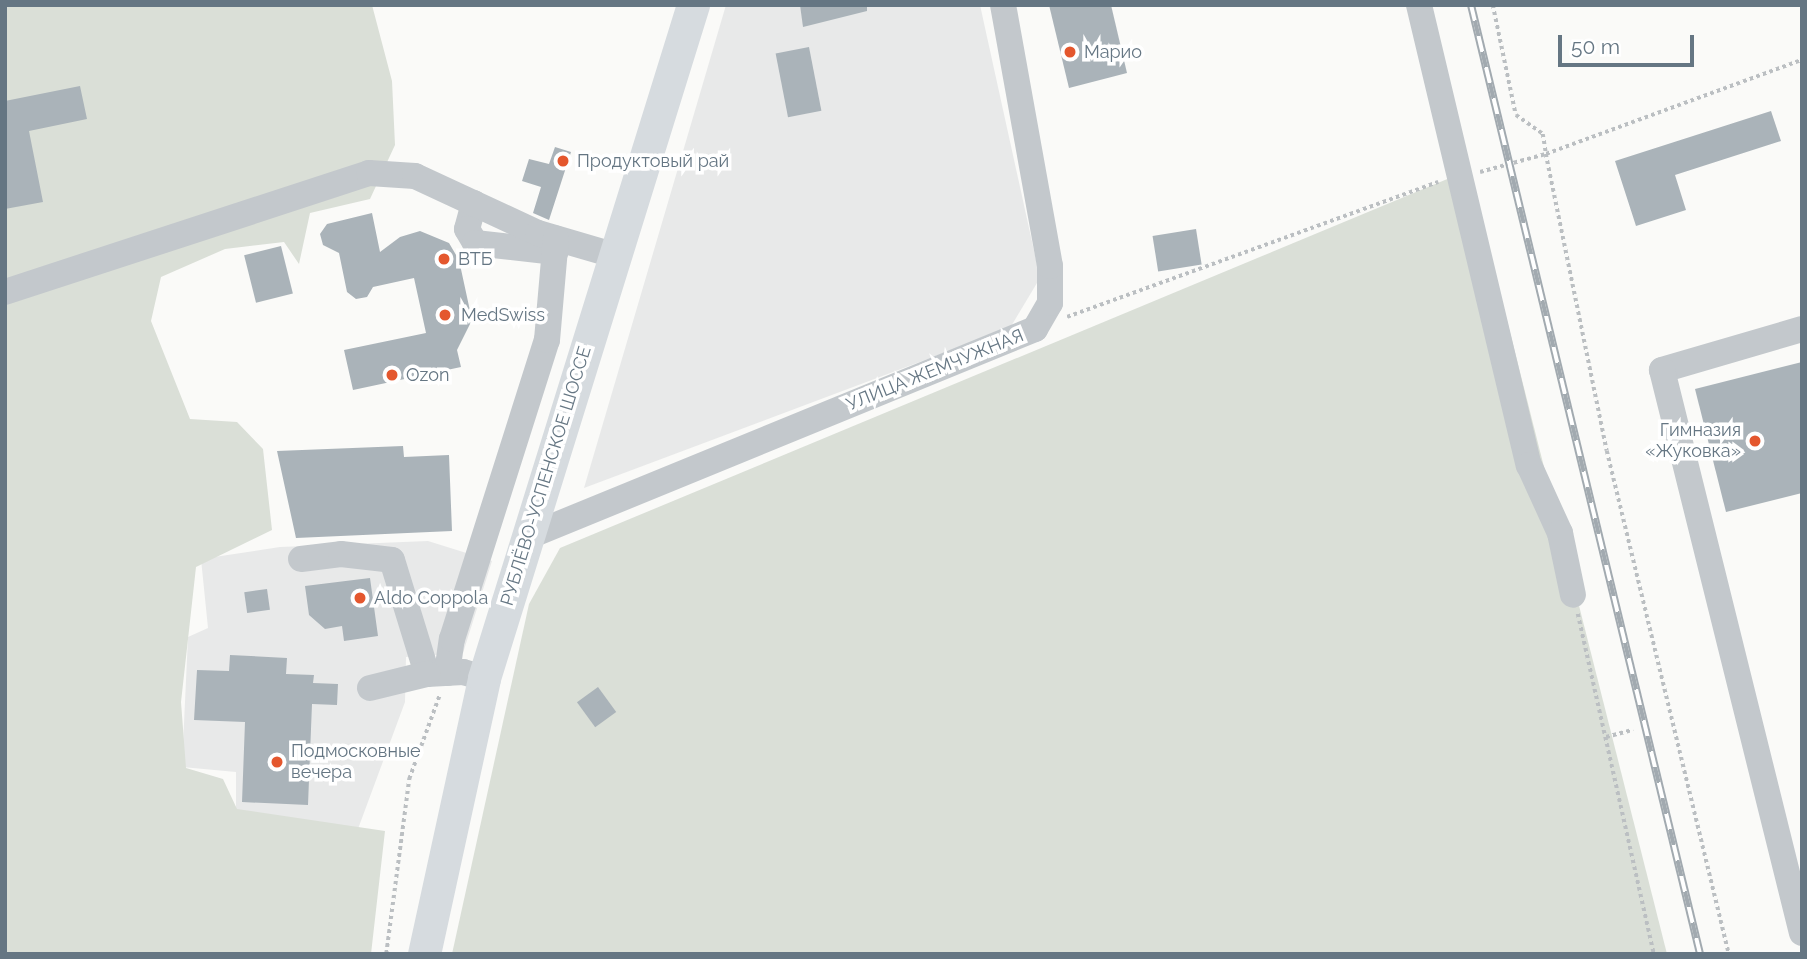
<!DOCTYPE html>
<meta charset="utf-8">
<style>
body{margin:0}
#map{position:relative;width:1807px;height:959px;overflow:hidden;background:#fafaf8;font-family:Raleway,sans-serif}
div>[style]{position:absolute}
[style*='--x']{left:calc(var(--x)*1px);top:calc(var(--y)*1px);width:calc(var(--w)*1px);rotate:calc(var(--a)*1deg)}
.built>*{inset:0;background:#e8e9e9}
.green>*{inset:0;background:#dadfd7}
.building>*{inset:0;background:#aab3b9;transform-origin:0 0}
.path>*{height:3.5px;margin-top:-1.75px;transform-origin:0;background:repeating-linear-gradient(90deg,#bbbfc2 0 3.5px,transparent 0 7px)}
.minor>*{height:26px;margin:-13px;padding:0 13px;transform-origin:13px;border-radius:13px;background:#c3c8cc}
.major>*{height:33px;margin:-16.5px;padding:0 16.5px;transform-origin:16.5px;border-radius:16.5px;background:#d6dbdf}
.rail>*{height:8px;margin-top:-4px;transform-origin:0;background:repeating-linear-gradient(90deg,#fff 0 16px,#a2aab0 0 32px);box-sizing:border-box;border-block:2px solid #a2aab0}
.dots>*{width:19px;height:19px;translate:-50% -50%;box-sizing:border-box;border:4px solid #fff;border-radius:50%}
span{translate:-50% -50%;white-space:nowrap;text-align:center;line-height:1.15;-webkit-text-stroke:7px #fff;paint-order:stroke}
.poi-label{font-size:18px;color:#657683}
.left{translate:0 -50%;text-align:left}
.right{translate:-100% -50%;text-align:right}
.street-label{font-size:18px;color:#657683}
.frame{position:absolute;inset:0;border:7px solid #657683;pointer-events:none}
.scale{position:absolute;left:1558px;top:35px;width:136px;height:32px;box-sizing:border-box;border:4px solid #657683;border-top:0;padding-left:9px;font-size:21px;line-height:24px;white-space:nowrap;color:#657683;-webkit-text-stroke:5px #fff;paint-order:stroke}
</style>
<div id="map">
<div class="built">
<i style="clip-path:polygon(726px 5px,980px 5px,1040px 278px,1010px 328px,584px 488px)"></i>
<i style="clip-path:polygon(428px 541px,492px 561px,463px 653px,406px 657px,405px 702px,355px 837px,236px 820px,236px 772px,182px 767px,188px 637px,208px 628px,201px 559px,280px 547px)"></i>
</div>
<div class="green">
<i style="clip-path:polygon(5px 5px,372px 5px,392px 81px,395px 145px,370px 199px,310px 213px,299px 264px,284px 242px,225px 249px,161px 277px,151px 321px,190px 419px,237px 422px,263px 449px,272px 530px,196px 567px,181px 702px,186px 768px,223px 779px,237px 809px,385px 831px,371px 954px,5px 954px)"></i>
<i style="clip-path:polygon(1469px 170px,1667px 954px,452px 954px,529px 604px,560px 548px)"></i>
</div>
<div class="building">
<i style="clip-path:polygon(800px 5px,867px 5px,867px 11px,803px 27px)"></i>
<i style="clip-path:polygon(1049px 5px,1111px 5px,1127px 73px,1069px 88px)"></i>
<i style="left:809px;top:47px;width:65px;height:34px;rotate:79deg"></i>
<i style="clip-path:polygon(80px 86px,87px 119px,29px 131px,43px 202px,5px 209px,5px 101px)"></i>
<i style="clip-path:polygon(1771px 111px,1781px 141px,1675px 175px,1686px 210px,1636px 226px,1615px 161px)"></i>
<i style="clip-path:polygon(555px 147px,571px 152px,549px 220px,533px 213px,541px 187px,522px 181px,529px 159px,549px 164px)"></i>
<i style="clip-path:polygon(372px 213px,380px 252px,400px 237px,420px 231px,449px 243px,459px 260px,472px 320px,457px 350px,461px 367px,353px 390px,344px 350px,426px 333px,414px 278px,373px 287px,367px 297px,356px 299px,347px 292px,339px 253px,323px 245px,320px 234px,327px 224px)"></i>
<i style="left:1196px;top:229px;width:36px;height:44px;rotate:81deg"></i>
<i style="left:281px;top:246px;width:49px;height:38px;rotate:76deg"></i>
<i style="clip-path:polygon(1802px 362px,1802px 493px,1726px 512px,1695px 389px)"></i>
<i style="clip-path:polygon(403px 446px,404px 457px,449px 455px,452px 531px,296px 538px,277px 451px)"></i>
<i style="clip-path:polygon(370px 578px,378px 636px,344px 641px,342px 626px,325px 629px,309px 615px,305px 586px)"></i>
<i style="left:267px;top:589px;width:21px;height:23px;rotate:82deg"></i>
<i style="clip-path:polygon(230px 655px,287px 658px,286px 674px,314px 675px,313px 683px,338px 684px,337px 705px,312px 704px,308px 805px,242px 802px,245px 722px,194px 720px,197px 670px,229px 671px)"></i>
<i style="left:598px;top:687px;width:31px;height:26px;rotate:54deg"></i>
</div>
<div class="path">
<i style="--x:1493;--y:5;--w:112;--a:78.2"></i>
<i style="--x:1516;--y:115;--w:33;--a:35"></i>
<i style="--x:1543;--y:134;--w:20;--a:81"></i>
<i style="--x:1546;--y:154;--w:273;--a:-20.2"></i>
<i style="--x:1480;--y:172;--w:68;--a:-15.3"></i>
<i style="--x:1546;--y:154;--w:303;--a:78.4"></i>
<i style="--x:1607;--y:451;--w:518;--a:76.37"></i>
<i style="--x:1067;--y:317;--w:395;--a:-20"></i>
<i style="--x:1578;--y:614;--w:348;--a:77.4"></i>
<i style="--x:1606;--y:737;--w:28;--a:-15"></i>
<i style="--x:386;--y:954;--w:177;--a:-82.5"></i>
<i style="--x:409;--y:779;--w:90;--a:-70"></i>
</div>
<div class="minor">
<i style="--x:1419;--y:5;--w:473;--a:76.6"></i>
<i style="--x:1529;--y:465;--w:75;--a:65.5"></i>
<i style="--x:1560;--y:533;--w:63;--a:78.2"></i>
<i style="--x:474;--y:203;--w:27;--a:105"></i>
<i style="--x:467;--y:229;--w:16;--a:60"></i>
<i style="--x:475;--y:243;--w:81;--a:6.4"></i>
<i style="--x:5;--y:292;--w:383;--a:-18.1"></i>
<i style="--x:369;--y:173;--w:46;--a:3.7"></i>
<i style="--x:415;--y:176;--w:136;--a:24.9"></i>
<i style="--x:538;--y:233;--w:78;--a:16.3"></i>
<i style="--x:1802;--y:329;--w:146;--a:163.7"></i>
<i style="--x:1662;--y:370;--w:580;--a:76.04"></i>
<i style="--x:527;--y:537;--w:549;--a:-22.27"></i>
<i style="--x:1035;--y:329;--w:30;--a:-60"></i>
<i style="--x:1050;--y:303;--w:37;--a:-90"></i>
<i style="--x:1050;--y:266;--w:265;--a:-100.2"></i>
<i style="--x:301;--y:559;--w:40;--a:-7.1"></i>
<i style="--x:341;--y:554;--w:51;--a:6.7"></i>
<i style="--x:392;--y:560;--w:119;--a:72.9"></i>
<i style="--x:427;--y:674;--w:36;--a:-3"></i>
<i style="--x:463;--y:672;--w:22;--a:16"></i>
<i style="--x:447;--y:673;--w:34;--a:-82"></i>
<i style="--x:452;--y:639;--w:314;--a:-72.4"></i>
<i style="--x:547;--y:340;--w:102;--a:-85"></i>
<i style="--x:370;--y:688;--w:59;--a:-13.8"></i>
</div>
<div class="major">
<i style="--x:424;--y:954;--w:282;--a:-77.7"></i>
<i style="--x:484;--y:678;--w:705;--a:-72.75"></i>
</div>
<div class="rail">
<i style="--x:1471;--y:5;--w:976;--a:76.43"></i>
</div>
<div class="dots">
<i style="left:1070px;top:52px;background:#e4572e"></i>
<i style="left:563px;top:161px;background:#e4572e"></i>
<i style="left:444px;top:259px;background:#e4572e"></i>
<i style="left:445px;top:315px;background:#e4572e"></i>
<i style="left:392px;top:375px;background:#e4572e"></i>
<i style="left:1755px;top:441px;background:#e4572e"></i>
<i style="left:360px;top:598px;background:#e4572e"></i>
<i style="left:277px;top:762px;background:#e4572e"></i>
</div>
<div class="poi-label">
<span class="left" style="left:1084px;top:52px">Марио</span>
<span class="left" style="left:577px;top:161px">Продуктовый рай</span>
<span class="left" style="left:458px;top:259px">ВТБ</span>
<span class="left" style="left:461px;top:315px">MedSwiss</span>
<span class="left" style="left:406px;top:375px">Ozon</span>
<span class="right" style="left:1741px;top:441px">Гимназия<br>«Жуковка»</span>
<span class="left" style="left:374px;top:598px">Aldo Coppola</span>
<span class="left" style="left:291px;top:762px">Подмосковные<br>вечера</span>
</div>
<div class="street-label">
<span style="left:935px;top:370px;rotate:-22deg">УЛИЦА ЖЕМЧУЖНАЯ</span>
<span style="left:546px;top:476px;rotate:-73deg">РУБЛЁВО-УСПЕНСКОЕ ШОССЕ</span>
</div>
<div class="frame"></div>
<div class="scale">50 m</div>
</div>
